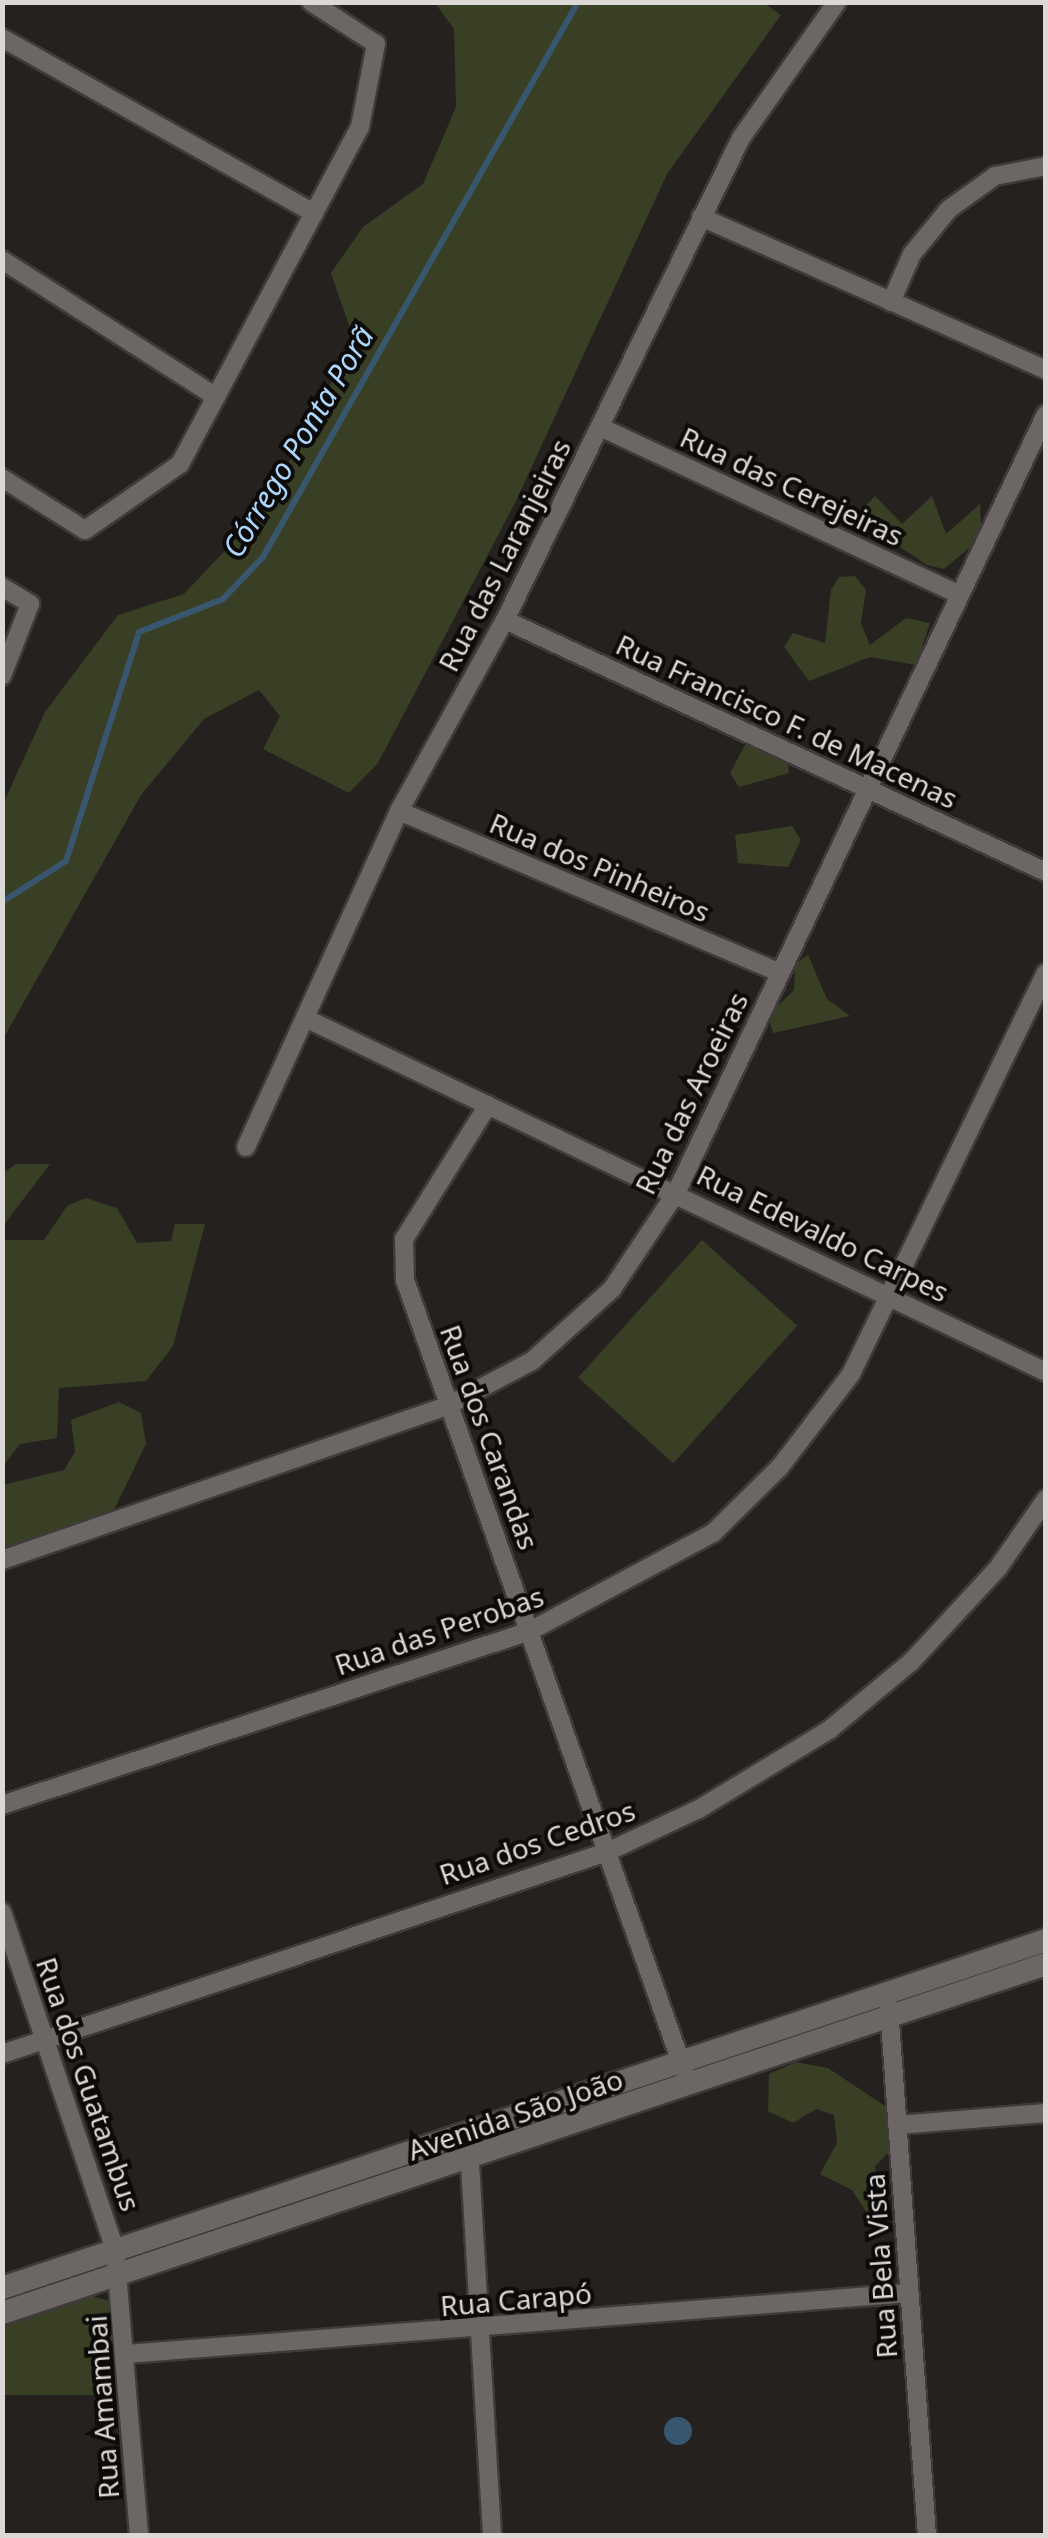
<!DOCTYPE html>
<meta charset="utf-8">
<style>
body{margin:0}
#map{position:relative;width:1048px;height:2538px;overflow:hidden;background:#25211f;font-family:"Noto Sans",sans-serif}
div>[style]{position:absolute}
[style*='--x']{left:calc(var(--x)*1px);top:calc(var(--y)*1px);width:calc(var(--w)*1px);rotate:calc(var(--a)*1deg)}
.green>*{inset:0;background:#393f24;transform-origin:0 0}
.water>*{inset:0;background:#39566f}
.round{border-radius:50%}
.stream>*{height:6px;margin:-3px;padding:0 3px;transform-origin:3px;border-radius:3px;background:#39566f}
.roads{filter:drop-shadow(2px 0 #3f3b3a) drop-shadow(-2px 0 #3f3b3a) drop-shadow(0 2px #3f3b3a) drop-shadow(0 -2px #3f3b3a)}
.street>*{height:18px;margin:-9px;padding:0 9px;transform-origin:9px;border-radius:9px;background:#6c6664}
.secondary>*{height:22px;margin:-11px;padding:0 11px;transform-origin:11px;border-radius:11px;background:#6c6664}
span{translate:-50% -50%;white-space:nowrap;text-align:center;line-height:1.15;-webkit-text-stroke:8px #0d0b0a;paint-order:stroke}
.street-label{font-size:28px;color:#dbd8d6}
.water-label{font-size:30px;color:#add6fb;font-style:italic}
.frame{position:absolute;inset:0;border:5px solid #dbd8d6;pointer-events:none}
</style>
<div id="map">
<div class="green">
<i style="clip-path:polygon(764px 3px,781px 15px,667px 174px,515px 503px,378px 763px,349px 793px,263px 749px,280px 716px,259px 690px,204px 719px,141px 795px,3px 1039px,3px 804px,45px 712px,118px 615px,184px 594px,263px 510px,354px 340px,331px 273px,363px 227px,423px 184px,456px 107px,454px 29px,435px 3px)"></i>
<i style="clip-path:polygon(875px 496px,902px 524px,932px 496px,946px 534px,980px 504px,982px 537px,944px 569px,927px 565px,855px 517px)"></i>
<i style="clip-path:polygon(855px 576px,866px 590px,861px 623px,870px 645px,906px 618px,930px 623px,916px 665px,870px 657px,809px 681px,784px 647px,793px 633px,825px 643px,831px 590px,839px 577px)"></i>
<i style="clip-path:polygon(746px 743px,785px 744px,789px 773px,739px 787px,730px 773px)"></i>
<i style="clip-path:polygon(792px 826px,801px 840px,788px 867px,738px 863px,735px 835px)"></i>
<i style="clip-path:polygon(808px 955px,827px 999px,850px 1016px,773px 1033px,768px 1015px,794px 990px,795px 964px)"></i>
<i style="clip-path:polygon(16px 1164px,50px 1164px,3px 1226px,3px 1173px)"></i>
<i style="clip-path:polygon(86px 1198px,117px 1208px,137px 1243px,171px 1241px,175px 1224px,205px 1224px,173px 1346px,146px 1381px,59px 1388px,57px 1438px,20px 1444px,3px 1466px,3px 1240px,44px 1240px,67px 1206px)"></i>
<i style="left:702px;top:1240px;width:128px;height:185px;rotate:42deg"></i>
<i style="clip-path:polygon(119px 1402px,141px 1413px,146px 1444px,111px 1516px,3px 1555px,3px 1485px,64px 1470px,75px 1452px,71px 1420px)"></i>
<i style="clip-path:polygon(796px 2062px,828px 2068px,888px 2108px,895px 2146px,875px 2166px,879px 2194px,867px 2213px,852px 2190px,820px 2174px,837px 2143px,834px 2115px,816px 2109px,793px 2123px,768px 2111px,769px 2074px)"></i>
<i style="clip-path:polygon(87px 2295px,114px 2302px,109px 2395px,3px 2395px,3px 2323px)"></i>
</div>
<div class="water">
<i class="round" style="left:664px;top:2417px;width:28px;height:28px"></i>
</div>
<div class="stream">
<i style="--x:2;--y:902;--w:76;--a:-32.6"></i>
<i style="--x:66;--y:861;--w:240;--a:-72.3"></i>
<i style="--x:139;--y:632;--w:90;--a:-21.4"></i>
<i style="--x:223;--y:599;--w:58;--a:-46.4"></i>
<i style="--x:263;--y:557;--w:638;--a:-60.42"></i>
</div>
<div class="roads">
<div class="street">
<i style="--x:2;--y:38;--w:358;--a:29.3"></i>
<i style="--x:701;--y:217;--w:377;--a:23.9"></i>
<i style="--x:2;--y:260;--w:254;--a:32.6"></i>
<i style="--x:891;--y:302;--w:52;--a:-66.4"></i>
<i style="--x:912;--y:254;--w:58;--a:-50.6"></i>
<i style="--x:949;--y:209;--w:57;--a:-35.7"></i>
<i style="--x:995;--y:176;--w:52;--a:-11.1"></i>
<i style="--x:600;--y:427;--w:397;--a:25"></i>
<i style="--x:2;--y:478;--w:98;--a:32.1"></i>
<i style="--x:85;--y:530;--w:116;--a:-34.8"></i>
<i style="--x:180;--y:464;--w:382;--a:-61.9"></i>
<i style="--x:360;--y:127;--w:85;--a:-79.1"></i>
<i style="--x:376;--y:44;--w:77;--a:-147.1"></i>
<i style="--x:2;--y:587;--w:33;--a:31"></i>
<i style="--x:30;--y:604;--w:77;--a:111.3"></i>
<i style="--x:505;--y:620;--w:597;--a:24.98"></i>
<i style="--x:399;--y:811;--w:414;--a:23"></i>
<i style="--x:305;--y:1018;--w:821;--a:25.54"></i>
<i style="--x:488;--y:1105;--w:158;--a:122.1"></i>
<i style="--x:404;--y:1239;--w:41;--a:88.6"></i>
<i style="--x:405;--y:1280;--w:839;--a:70.57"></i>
<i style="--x:246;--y:1147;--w:369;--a:-65.5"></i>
<i style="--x:399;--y:811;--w:218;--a:-61"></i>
<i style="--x:505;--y:620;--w:537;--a:-63.91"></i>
<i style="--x:741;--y:138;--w:166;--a:-54.8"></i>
<i style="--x:2;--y:1560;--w:471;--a:-19.1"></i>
<i style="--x:447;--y:1406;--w:96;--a:-27.9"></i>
<i style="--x:532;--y:1361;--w:108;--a:-42"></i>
<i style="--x:612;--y:1289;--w:115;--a:-56.3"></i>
<i style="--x:676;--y:1193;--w:862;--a:-64.59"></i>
<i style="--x:2;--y:1805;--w:556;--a:-18.24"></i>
<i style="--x:530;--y:1631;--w:208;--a:-28.2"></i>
<i style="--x:713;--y:1533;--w:94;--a:-44.6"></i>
<i style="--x:780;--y:1467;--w:117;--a:-52.6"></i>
<i style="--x:851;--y:1374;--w:446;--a:-64.1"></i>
<i style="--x:2;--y:1912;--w:355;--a:71.5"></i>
<i style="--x:115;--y:2249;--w:288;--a:85.2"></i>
<i style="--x:889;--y:2007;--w:530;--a:85.89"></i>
<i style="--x:2;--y:2054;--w:638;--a:-18.46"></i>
<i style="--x:607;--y:1852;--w:102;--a:-25.1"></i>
<i style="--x:699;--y:1809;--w:152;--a:-31.3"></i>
<i style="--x:829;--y:1730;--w:107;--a:-39.7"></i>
<i style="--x:911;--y:1662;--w:128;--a:-47.2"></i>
<i style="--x:998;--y:1568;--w:84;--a:-55.2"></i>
<i style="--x:897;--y:2125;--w:149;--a:-4.6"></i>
<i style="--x:469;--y:2147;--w:390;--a:86.6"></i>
<i style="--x:126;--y:2354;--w:785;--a:-4.45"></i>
</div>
<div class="secondary">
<i style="--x:2;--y:2288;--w:1100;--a:-18.43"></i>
<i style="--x:2;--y:2313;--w:1101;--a:-18.48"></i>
</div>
</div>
<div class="street-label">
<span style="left:792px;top:486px;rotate:25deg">Rua das Cerejeiras</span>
<span style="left:504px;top:555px;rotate:-63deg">Rua das Laranjeiras</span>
<span style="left:787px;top:721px;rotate:25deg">Rua Francisco F. de Macenas</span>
<span style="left:600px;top:867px;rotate:23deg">Rua dos Pinheiros</span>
<span style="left:691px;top:1093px;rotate:-64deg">Rua das Aroeiras</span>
<span style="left:823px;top:1233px;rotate:26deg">Rua Edevaldo Carpes</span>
<span style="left:490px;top:1437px;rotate:70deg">Rua dos Carandas</span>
<span style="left:439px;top:1630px;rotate:-19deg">Rua das Perobas</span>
<span style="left:537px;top:1842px;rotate:-19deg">Rua dos Cedros</span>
<span style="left:89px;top:2084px;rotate:71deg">Rua dos Guatambus</span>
<span style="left:515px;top:2114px;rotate:-19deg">Avenida São João</span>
<span style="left:880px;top:2266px;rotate:-94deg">Rua Bela Vista</span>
<span style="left:516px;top:2299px;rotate:-5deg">Rua Carapó</span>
<span style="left:102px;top:2407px;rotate:-94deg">Rua Amambai</span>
</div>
<div class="water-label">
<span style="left:298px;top:442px;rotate:-59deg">Córrego Ponta Porã</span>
</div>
<div class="frame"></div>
</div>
